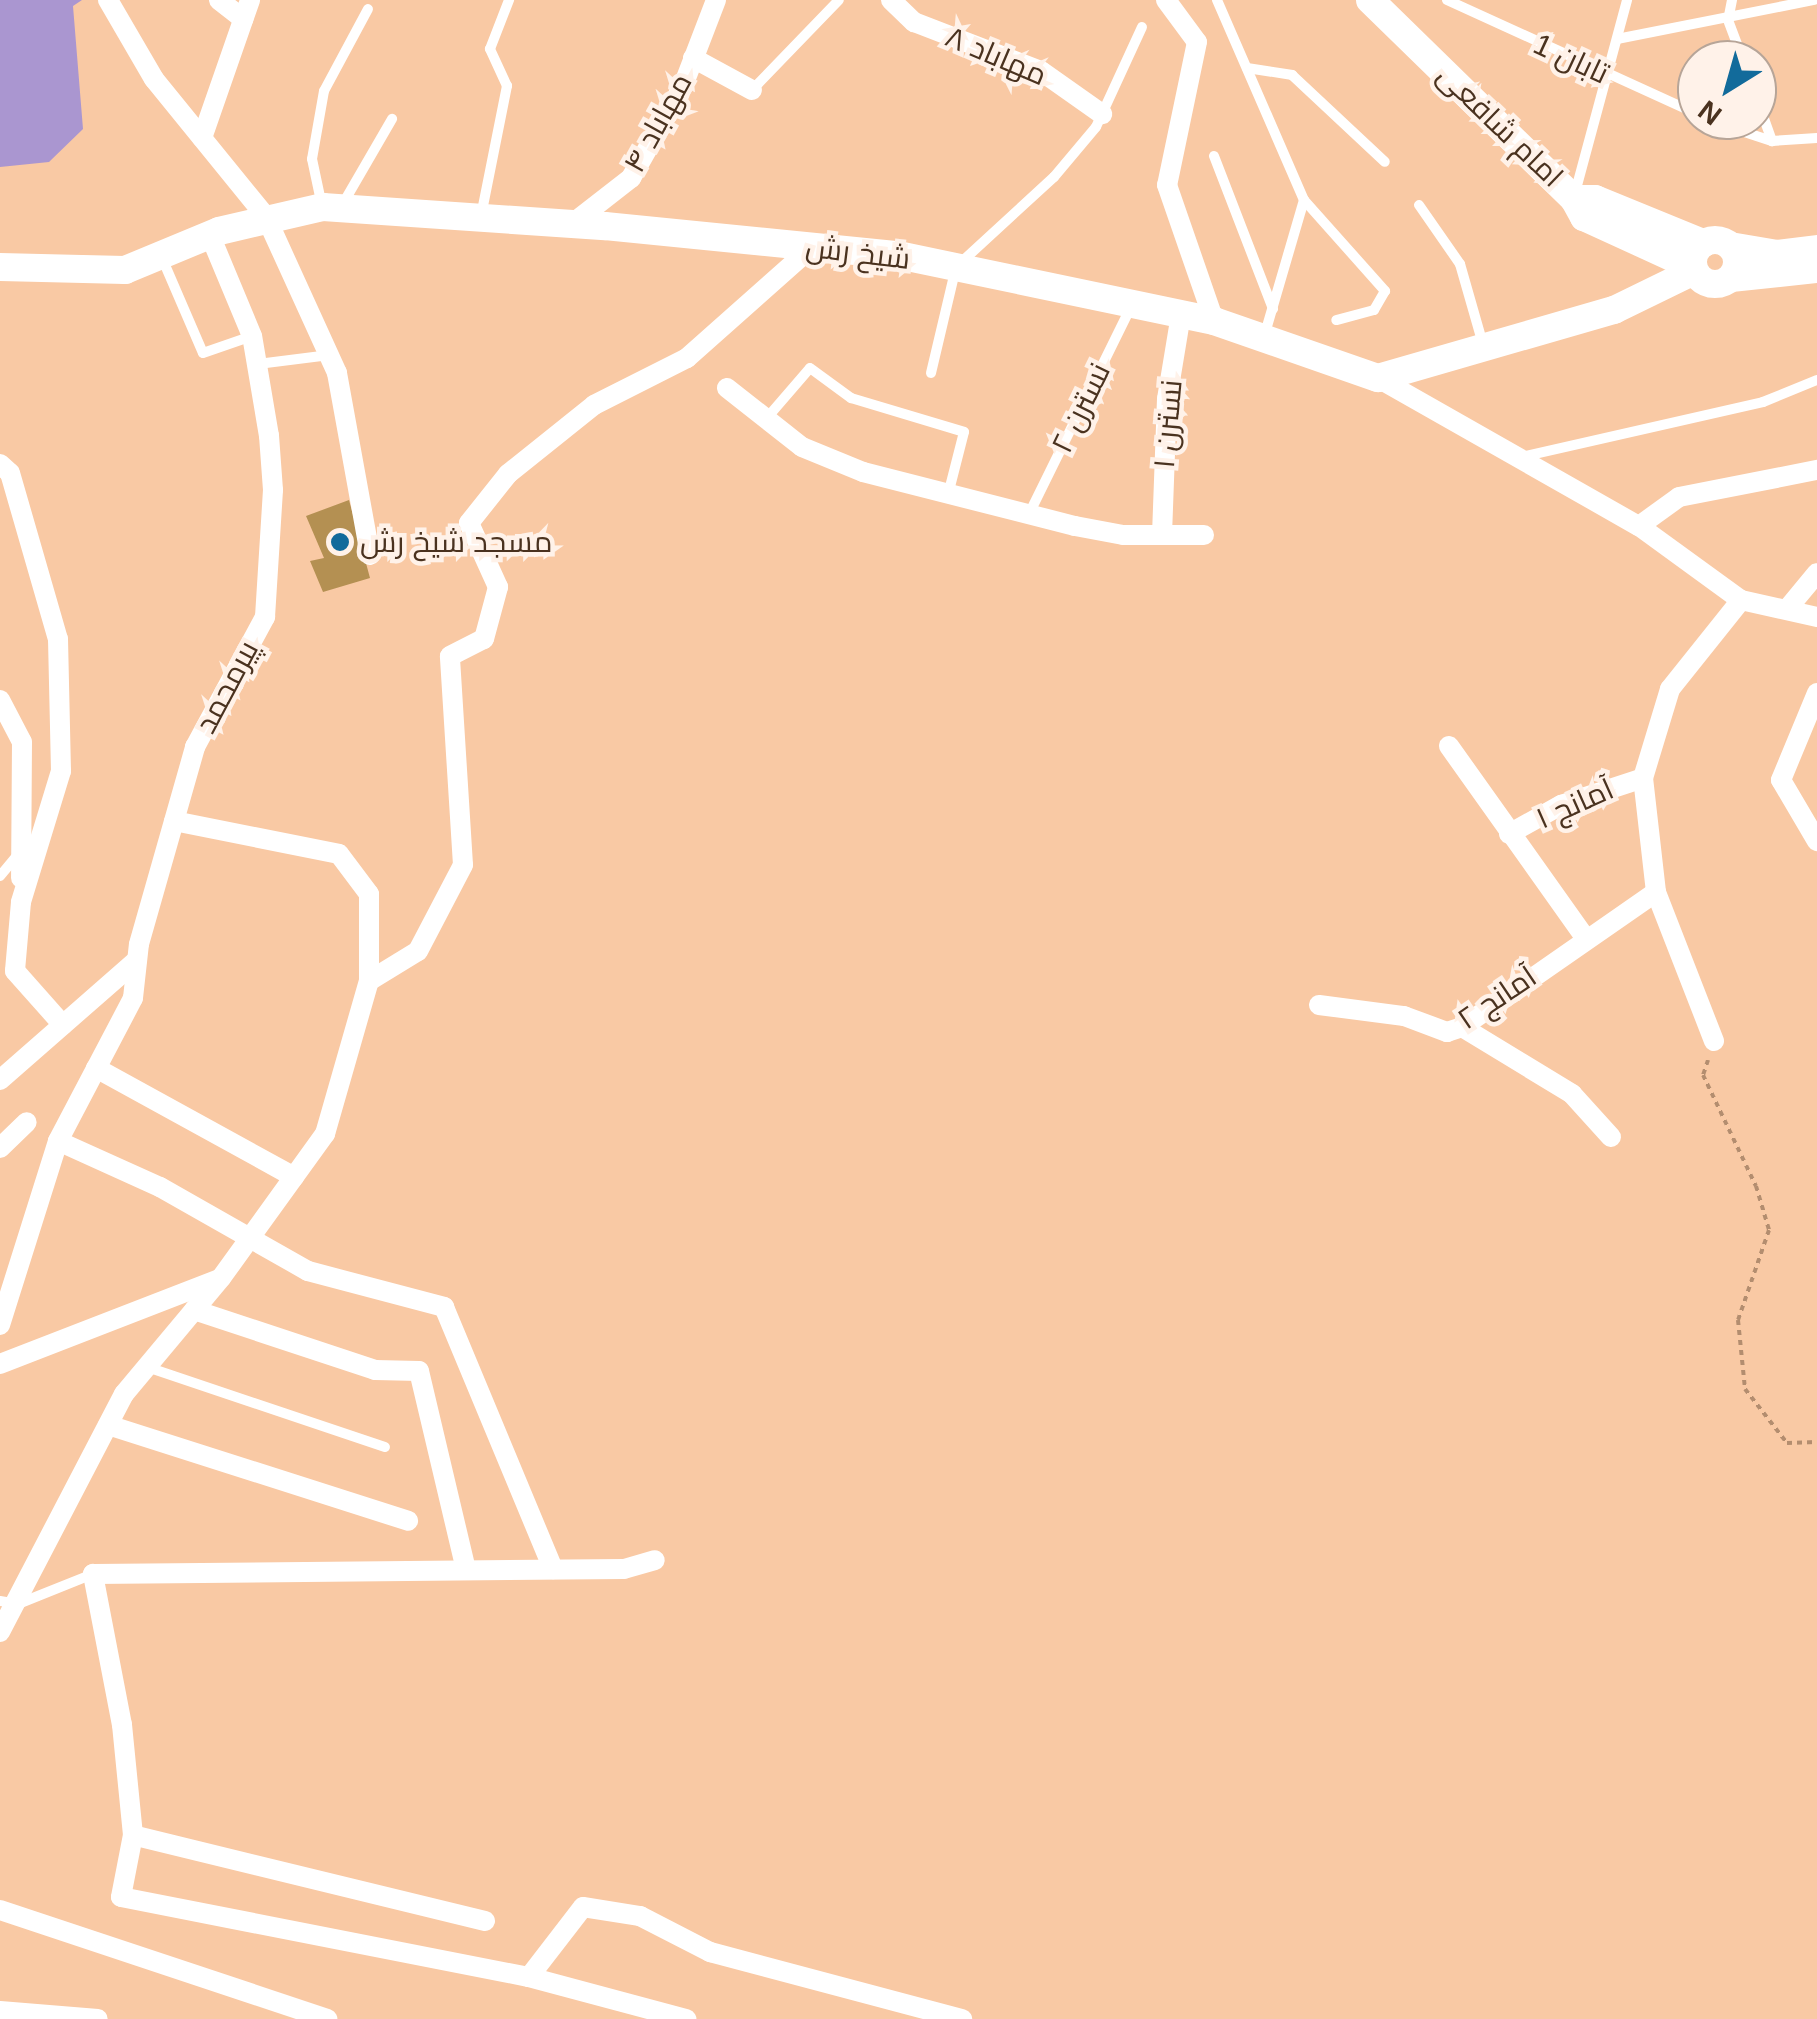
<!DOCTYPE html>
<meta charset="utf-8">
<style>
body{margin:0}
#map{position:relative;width:1817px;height:2019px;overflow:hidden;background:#f9c9a4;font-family:Helvetica,Cairo,sans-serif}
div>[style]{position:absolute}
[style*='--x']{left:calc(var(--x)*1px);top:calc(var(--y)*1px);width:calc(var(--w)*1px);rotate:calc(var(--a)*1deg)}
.green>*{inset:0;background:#aa96d0}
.building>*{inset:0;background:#b49052}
.path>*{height:4px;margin-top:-2px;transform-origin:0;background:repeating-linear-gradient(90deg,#b38d6f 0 5px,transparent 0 10px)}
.lane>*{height:10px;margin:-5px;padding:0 5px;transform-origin:5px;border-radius:5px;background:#fff}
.street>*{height:20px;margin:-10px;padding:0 10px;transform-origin:10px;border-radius:10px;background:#fff}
.secondary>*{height:28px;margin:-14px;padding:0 14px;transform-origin:14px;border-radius:14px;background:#fff}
.secondary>.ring{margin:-14px;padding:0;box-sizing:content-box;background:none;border:28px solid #fff;border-radius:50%}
.dots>*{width:28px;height:28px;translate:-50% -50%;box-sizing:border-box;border:5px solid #fff2e9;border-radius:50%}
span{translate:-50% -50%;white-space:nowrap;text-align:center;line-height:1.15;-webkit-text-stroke:9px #fff2e9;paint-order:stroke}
.street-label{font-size:30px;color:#4a321f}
.poi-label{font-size:30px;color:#4a321f}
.left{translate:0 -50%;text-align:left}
.north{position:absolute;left:1677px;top:40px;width:100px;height:100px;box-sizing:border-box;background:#fff2e9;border:2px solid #b7a598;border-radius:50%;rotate:217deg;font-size:28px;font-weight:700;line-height:40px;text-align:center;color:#4a321f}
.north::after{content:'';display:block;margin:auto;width:35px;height:45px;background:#126b9b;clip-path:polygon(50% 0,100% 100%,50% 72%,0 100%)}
</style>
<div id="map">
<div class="green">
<i style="clip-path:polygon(0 0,82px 0,73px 6px,83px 129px,49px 162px,0 167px)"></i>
</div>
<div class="building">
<i style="clip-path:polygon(349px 500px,370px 578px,323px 592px,310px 561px,324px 558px,306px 516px)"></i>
</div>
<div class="path">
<i style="--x:1708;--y:1060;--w:16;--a:108"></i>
<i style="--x:1703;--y:1075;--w:123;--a:64.5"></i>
<i style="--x:1756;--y:1186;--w:46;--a:73.5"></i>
<i style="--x:1769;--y:1230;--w:95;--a:109"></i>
<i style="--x:1738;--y:1320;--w:69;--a:84.2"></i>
<i style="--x:1745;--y:1389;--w:68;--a:52.1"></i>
<i style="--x:1787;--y:1443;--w:30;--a:-2"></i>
</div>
<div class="lane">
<i style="--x:1217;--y:0;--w:218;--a:66.5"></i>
<i style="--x:1304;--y:200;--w:143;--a:106.3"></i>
<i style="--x:1447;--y:0;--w:275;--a:24.5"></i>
<i style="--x:1732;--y:0;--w:20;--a:101"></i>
<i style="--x:1728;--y:20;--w:43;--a:69.4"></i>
<i style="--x:1617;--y:39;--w:201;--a:-11.2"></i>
<i style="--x:1247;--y:68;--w:46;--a:8.8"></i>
<i style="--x:1292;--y:75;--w:127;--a:43.1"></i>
<i style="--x:752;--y:90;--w:125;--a:-46"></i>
<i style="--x:1757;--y:99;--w:45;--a:70.3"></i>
<i style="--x:1708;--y:120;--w:67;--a:18.2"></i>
<i style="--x:1772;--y:141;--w:45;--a:-3.8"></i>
<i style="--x:1214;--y:156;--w:164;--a:68.9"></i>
<i style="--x:1575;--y:193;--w:200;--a:-74.9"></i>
<i style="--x:1304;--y:200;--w:122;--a:48.3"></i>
<i style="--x:1385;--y:291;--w:22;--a:120"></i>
<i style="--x:1374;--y:310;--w:39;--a:165"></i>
<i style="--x:1419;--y:205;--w:72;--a:55.2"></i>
<i style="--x:1460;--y:264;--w:83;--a:74"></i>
<i style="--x:322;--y:206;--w:48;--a:-102"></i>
<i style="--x:312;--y:159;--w:69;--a:-80"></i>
<i style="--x:324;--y:91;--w:93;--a:-61.8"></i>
<i style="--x:341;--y:207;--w:102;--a:-59.9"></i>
<i style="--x:481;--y:216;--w:133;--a:-78.7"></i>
<i style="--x:507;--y:86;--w:41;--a:-114.7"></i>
<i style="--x:490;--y:49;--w:53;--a:-68.8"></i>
<i style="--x:162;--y:258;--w:103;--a:66.7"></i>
<i style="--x:203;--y:353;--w:52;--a:-19.1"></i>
<i style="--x:258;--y:364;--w:72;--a:-7.2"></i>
<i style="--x:931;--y:373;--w:109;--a:-76.7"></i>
<i style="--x:956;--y:267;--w:133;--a:-42.6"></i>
<i style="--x:1054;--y:177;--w:65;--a:-50"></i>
<i style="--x:1096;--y:127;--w:110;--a:-65.3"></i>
<i style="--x:766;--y:419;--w:67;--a:-49.2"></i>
<i style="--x:810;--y:368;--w:51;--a:36.2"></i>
<i style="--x:851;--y:398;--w:118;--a:16.7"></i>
<i style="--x:964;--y:432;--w:61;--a:104.3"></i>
<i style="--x:1521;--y:457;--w:248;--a:-12.8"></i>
<i style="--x:1763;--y:402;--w:58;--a:-22.2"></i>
<i style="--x:1030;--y:512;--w:231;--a:-63.8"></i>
<i style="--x:0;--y:876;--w:26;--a:-50"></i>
<i style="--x:147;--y:1367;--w:251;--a:18.6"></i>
<i style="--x:0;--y:1601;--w:18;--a:9"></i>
<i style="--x:18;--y:1604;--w:81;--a:-21.8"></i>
</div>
<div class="street">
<i style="--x:108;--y:0;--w:91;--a:59.8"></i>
<i style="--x:154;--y:79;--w:178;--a:50.9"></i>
<i style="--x:266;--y:217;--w:171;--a:65.5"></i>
<i style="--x:337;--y:373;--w:185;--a:79.7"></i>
<i style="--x:219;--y:0;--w:31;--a:38"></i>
<i style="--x:891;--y:0;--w:32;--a:44"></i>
<i style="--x:914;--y:22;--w:136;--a:21.1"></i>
<i style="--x:1041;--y:71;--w:75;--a:35.2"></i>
<i style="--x:1166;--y:0;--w:52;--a:53.6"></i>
<i style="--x:1197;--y:42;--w:146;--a:101.8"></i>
<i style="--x:1167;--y:185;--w:144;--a:70.9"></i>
<i style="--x:693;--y:58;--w:67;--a:28.5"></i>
<i style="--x:202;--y:138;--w:146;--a:-70.8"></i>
<i style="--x:572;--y:224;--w:75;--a:-37.9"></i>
<i style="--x:631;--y:178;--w:106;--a:-60.5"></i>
<i style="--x:683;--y:86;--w:92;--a:-69"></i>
<i style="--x:1378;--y:378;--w:300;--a:29.6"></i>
<i style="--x:1639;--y:526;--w:49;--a:-35.9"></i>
<i style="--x:1679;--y:497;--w:141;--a:-11.1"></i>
<i style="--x:727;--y:388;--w:95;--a:38.2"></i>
<i style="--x:802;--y:447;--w:66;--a:22.3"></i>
<i style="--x:863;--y:472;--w:219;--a:14.3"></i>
<i style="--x:1075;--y:526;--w:49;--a:10.6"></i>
<i style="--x:1123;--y:535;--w:81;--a:0"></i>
<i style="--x:0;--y:464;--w:13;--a:42"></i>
<i style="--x:10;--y:473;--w:173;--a:73.9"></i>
<i style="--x:58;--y:639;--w:132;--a:88.7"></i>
<i style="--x:61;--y:771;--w:137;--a:107"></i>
<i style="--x:21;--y:902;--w:69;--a:95"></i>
<i style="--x:15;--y:971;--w:72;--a:48.4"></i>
<i style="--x:1639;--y:526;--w:126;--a:36"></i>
<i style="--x:1741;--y:600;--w:78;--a:12.6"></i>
<i style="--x:1162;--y:535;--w:136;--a:-87.9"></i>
<i style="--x:1167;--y:399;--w:86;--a:-80.6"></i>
<i style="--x:1788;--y:608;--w:45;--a:-50.4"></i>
<i style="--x:1817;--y:693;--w:94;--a:112.5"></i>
<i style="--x:1781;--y:780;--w:71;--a:59.5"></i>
<i style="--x:0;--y:700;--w:47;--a:62.4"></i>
<i style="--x:22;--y:742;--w:136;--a:90.4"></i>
<i style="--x:1449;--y:746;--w:233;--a:54.6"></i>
<i style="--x:174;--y:821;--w:168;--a:11.3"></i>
<i style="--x:339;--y:854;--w:50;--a:53.1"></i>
<i style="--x:369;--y:894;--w:87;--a:90"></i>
<i style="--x:1509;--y:834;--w:60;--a:-29.1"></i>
<i style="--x:1561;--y:805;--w:86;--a:-18.2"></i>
<i style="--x:1319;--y:1005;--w:86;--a:7.4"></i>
<i style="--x:1404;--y:1016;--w:46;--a:20.4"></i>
<i style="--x:1447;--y:1032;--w:16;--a:-18"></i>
<i style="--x:1462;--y:1027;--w:236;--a:-34.8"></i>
<i style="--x:1462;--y:1027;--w:129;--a:31.3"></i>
<i style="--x:1572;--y:1094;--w:58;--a:47.8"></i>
<i style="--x:1714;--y:1041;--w:160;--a:-111.3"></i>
<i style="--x:1656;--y:892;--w:115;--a:-96.5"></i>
<i style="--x:1643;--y:778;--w:93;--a:-73.1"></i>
<i style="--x:1670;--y:689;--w:114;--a:-51.4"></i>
<i style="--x:96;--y:1068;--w:226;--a:28.8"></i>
<i style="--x:0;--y:1080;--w:182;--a:-41.2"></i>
<i style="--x:58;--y:1141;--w:112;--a:24.3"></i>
<i style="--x:160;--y:1187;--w:170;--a:29.6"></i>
<i style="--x:308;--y:1271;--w:141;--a:14.8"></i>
<i style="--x:444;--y:1307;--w:284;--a:67.4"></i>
<i style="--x:0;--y:1148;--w:37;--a:-44"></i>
<i style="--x:194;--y:1310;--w:191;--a:18.3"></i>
<i style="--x:375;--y:1370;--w:44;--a:1.3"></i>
<i style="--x:419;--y:1371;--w:204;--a:76.7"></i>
<i style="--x:0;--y:1325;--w:193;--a:-72.5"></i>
<i style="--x:58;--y:1141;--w:161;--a:-62.3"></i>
<i style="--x:133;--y:998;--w:54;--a:-83.7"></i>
<i style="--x:139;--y:944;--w:205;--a:-74.1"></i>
<i style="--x:195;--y:747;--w:148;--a:-61.7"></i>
<i style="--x:265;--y:617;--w:127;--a:-86.4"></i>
<i style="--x:273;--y:490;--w:54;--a:-94.2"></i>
<i style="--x:269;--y:436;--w:101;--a:-99.6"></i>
<i style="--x:252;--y:336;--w:109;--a:-112.6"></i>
<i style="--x:0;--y:1364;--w:233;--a:-21.2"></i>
<i style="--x:108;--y:1425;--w:315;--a:17.7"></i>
<i style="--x:0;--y:1632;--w:268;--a:-62.5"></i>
<i style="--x:124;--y:1394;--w:151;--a:-50.1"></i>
<i style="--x:221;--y:1278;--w:178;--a:-54.2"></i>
<i style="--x:325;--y:1134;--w:159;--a:-74"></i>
<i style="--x:369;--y:981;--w:57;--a:-31.5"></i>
<i style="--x:418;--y:951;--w:97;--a:-62.4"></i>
<i style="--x:463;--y:865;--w:209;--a:-93.6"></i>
<i style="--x:450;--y:656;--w:38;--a:-27"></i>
<i style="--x:484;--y:639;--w:54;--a:-74.9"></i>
<i style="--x:498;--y:587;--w:70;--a:-114.4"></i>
<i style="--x:469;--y:523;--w:63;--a:-51.5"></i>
<i style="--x:508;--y:474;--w:110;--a:-38.7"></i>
<i style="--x:594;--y:405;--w:104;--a:-26.8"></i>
<i style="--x:687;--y:358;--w:167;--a:-41.6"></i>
<i style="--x:133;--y:1835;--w:63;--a:101"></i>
<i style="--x:121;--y:1897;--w:416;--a:11.1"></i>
<i style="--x:529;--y:1977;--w:88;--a:-52.4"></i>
<i style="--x:583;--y:1907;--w:58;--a:9"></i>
<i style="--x:640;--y:1916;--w:79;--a:27.2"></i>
<i style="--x:710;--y:1952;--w:261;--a:14.9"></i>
<i style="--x:0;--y:1910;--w:345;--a:18.4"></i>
<i style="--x:485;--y:1921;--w:362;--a:-166.3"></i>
<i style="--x:133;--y:1835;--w:111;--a:-95.7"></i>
<i style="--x:122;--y:1725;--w:154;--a:-100.9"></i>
<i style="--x:93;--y:1574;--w:531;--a:-0.54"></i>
<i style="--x:624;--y:1569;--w:32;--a:-16"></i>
<i style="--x:529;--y:1977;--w:163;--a:15"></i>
<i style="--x:0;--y:2011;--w:98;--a:4.7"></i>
</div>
<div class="secondary">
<i style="--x:1370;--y:0;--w:285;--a:44.3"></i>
<i style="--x:1574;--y:199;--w:21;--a:61"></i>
<i style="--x:1584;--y:217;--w:120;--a:24.6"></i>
<i style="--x:1574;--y:199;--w:21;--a:0"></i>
<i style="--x:1595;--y:199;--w:117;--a:22.2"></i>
<i class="ring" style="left:1693px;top:240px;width:16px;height:16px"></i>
<i style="--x:1730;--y:246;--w:48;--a:9.7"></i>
<i style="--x:1777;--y:254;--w:40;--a:-7.1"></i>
<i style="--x:0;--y:267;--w:125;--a:1.4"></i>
<i style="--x:125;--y:270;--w:102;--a:-22.5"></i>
<i style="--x:219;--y:231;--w:107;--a:-13"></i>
<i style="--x:323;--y:207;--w:283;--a:3.9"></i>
<i style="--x:605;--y:226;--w:294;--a:5.7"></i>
<i style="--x:898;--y:255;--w:323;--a:11.8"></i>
<i style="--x:1214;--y:321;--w:174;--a:19.2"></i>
<i style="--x:1378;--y:378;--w:246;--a:-16.1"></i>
<i style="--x:1614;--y:310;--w:89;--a:-26"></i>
<i style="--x:1731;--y:278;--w:86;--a:-6"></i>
</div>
<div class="dots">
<i style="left:340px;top:542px;background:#126b9b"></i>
</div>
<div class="street-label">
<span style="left:996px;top:56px;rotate:23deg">مهاباد ۸</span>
<span style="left:1571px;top:59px;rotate:25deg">تابان 1</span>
<span style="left:658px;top:123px;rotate:-61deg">مهاباد ۴</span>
<span style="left:1500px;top:126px;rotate:44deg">امام شافعی</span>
<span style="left:858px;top:253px;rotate:7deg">شیخ رش</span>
<span style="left:1081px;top:408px;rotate:-64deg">نسترن ۲</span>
<span style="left:1168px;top:424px;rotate:-85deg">نسترن ۱</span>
<span style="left:227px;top:687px;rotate:-62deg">پیرمحمد</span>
<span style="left:1575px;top:804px;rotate:-24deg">آمانج ۱</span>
<span style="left:1497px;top:998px;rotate:-34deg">آمانج ۲</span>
</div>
<div class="poi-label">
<span class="left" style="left:360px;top:542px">مسجد شیخ رش</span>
</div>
<div class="north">N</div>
</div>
